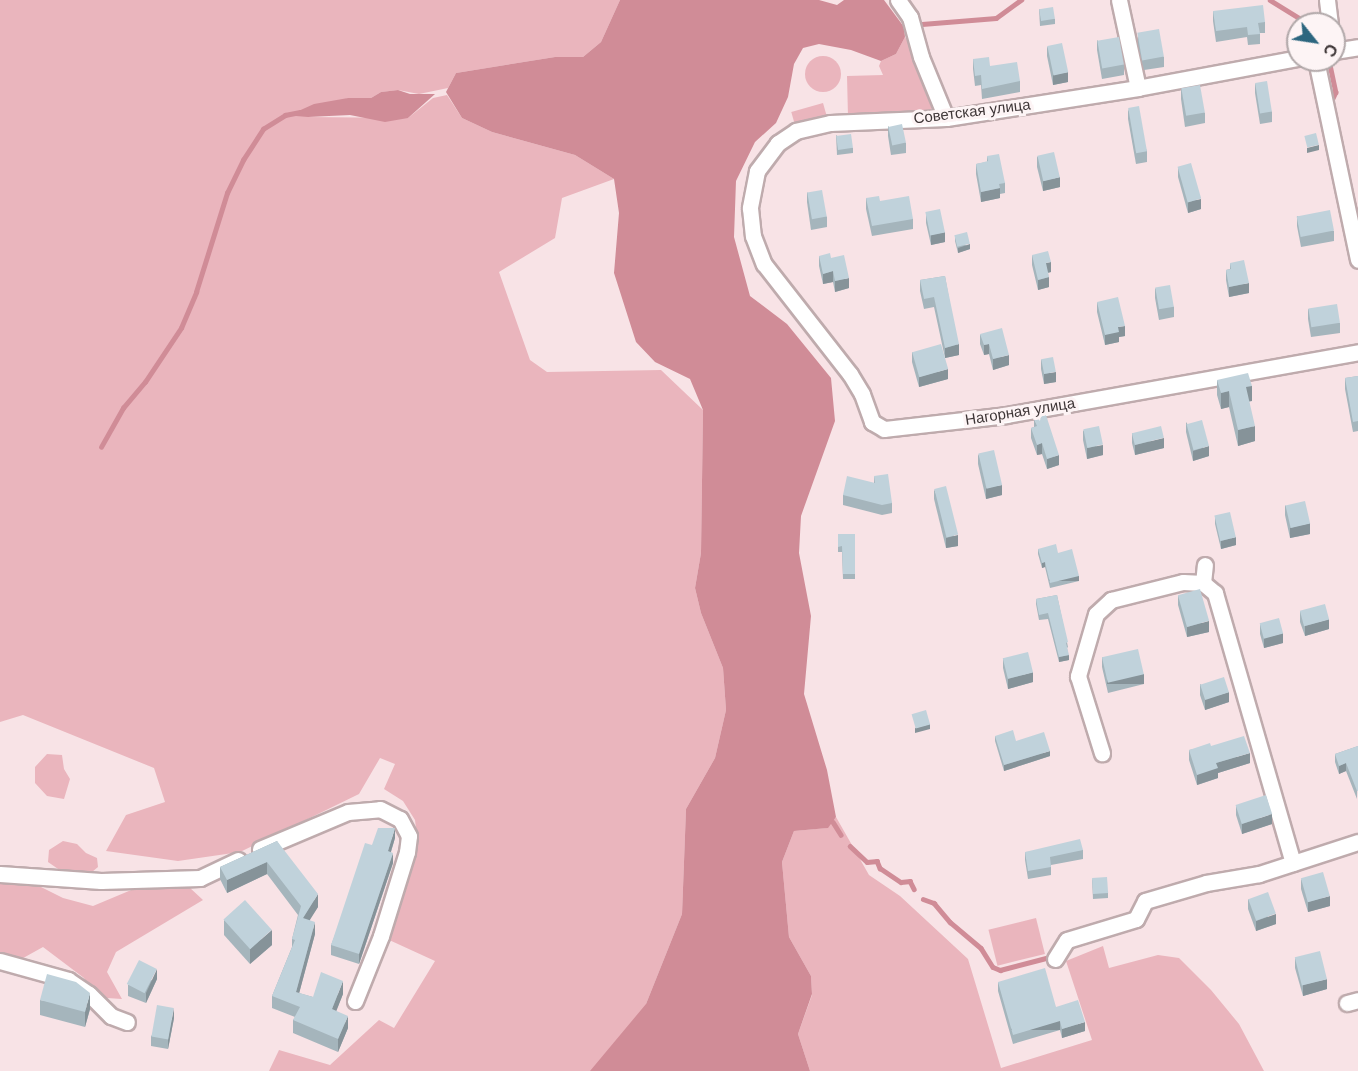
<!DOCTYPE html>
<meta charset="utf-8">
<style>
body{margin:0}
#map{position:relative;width:1358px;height:1071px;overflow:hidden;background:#f8e3e6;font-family:Arial,sans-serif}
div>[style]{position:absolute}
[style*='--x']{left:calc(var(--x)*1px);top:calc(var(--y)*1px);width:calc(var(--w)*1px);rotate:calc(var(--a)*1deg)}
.green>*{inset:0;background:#eab5bd;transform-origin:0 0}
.round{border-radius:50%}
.water>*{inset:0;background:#d08c97}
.stream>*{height:4.5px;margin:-2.25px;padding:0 2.25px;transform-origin:2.25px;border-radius:2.25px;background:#d08c97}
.roads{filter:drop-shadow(2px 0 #bfabad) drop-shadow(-2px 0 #bfabad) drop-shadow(0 2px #bfabad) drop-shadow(0 -2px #bfabad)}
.minor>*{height:15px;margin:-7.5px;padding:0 7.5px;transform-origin:7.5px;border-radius:7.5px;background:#fff}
.wall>*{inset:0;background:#a5b5bc}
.shaded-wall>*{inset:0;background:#869399;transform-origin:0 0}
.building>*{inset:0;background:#c0d2db;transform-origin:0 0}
span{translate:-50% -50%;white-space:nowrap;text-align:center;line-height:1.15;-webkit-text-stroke:6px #fdf4f5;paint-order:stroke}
.street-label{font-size:15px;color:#3e3637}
.north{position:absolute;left:1286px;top:12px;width:60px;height:60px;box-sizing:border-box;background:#fdf4f5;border:2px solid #b1a8a9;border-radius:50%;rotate:120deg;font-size:16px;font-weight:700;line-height:24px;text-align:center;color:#3e3637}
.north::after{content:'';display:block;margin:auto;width:21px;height:27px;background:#2c667f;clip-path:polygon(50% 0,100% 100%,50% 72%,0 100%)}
</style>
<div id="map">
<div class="green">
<i style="clip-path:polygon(0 0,620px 0,601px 42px,583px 57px,555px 57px,456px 73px,448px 88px,419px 94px,398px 90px,381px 92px,371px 98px,348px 98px,308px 117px,408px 118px,433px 98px,447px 95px,462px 118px,492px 132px,575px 155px,614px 179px,562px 198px,555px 238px,499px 272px,530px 360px,547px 372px,661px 370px,703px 410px,701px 553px,695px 588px,701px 613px,723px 668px,726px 710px,715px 758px,686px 809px,682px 914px,646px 1004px,753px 1071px,269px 1071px,279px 1050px,330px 1065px,379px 1020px,394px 1028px,435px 961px,387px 939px,417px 837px,415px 820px,403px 801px,384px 789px,395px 764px,380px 758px,359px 794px,240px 852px,178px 861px,106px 851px,126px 815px,165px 802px,154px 768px,23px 715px,0 722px)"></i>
<i style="clip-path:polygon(905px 37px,914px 53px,932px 109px,926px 113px,848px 117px,847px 76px,883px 75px,879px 66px,881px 61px,896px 54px)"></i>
<i class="round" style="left:805px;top:56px;width:36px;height:36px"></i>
<i style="left:823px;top:103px;width:15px;height:33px;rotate:74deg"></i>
<i style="clip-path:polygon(47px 754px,62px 755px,64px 769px,70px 779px,64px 799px,47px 796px,35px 783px,35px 767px)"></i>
<i style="clip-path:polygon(836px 817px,869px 875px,900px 896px,968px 959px,1001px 1068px,1092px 1040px,1066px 961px,1103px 946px,1109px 968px,1158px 955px,1179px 958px,1211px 990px,1239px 1024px,1264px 1071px,810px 1071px,798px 1034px,812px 995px,811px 976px,789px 937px,782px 862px,794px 831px,827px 828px)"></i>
<i style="clip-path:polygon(63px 841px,77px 844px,86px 853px,97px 858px,98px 867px,92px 872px,61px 871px,48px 862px,49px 850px)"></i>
<i style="clip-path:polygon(0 879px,41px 887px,63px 898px,93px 906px,136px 888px,189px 887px,203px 900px,116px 952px,107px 972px,122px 999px,107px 998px,89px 989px,84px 978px,43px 947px,16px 962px,0 957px)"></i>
<i style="left:1036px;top:918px;width:37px;height:49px;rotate:76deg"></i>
</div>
<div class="water">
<i style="clip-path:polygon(620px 0,819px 0,837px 5px,844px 0,884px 0,904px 27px,905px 37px,896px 54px,881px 61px,851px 50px,819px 44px,803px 48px,794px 64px,788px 97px,776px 123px,755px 142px,736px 181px,734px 237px,750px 296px,787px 324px,831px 378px,835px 421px,801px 516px,799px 553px,811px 616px,804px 694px,827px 770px,836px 817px,828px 828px,794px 831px,782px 862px,789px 937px,811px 976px,812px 994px,798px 1034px,810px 1071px,590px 1071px,646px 1004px,682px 914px,686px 809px,715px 758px,726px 710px,723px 668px,701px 613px,695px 588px,701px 553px,703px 410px,690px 379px,655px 362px,636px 342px,614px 273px,619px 213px,614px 179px,575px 155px,492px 132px,462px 118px,446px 92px,456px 73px,555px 57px,583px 57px,601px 42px)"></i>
<i style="clip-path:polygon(398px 90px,410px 94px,435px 94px,408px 118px,385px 122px,350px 115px,308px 117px,296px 116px,294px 113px,314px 104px,348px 98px,371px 98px,381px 92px)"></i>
</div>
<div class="stream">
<i style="--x:1270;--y:0;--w:46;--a:31.6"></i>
<i style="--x:922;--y:24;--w:74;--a:-4.6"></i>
<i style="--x:996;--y:18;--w:31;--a:-36"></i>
<i style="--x:1329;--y:60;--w:33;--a:78"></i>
<i style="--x:1336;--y:92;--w:14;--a:115"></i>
<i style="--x:1354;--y:204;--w:18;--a:77"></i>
<i style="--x:101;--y:447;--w:45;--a:-60.6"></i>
<i style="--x:123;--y:408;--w:34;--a:-50"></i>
<i style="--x:145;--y:382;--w:65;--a:-56.3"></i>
<i style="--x:181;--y:328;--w:39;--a:-67"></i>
<i style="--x:196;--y:292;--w:104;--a:-72.6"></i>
<i style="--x:227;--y:193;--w:37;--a:-64"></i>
<i style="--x:243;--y:160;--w:37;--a:-57"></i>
<i style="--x:263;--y:129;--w:26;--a:-32"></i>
<i style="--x:285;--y:115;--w:15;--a:-11"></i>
<i style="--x:833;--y:822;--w:15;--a:58"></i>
<i style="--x:850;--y:846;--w:23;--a:43"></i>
<i style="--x:867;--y:862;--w:10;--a:-6"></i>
<i style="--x:877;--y:861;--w:8;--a:67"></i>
<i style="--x:880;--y:868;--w:25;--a:34"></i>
<i style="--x:901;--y:882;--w:9;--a:-6"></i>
<i style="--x:910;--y:881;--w:9;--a:63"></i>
<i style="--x:923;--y:899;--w:12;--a:20"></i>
<i style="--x:934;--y:903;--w:25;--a:50"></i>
<i style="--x:950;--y:922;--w:40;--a:40"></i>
<i style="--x:981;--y:948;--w:22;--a:58"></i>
<i style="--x:993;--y:967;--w:8;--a:23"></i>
<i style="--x:1000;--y:970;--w:52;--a:-14.6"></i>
</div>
<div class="roads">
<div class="minor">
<i style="--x:898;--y:0;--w:21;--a:55"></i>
<i style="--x:910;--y:17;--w:41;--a:74.6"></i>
<i style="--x:921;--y:57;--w:66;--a:67.7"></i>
<i style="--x:1119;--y:0;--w:90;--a:77.8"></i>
<i style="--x:1327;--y:0;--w:24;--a:83"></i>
<i style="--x:1334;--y:51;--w:24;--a:-9"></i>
<i style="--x:1298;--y:58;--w:163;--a:169.4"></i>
<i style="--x:1138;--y:88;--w:194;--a:171.1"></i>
<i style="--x:946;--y:118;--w:116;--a:177.5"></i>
<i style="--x:830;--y:123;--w:35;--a:167"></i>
<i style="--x:796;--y:131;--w:22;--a:146"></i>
<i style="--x:778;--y:143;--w:35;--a:127"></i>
<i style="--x:757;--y:171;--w:38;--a:101"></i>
<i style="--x:750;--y:208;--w:28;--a:84"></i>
<i style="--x:753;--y:236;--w:30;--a:69"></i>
<i style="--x:764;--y:264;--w:140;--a:52"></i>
<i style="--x:850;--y:374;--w:23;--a:59"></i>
<i style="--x:862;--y:394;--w:30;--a:70"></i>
<i style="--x:872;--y:422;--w:14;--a:30"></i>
<i style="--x:884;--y:429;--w:123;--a:-6.5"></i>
<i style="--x:1006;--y:415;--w:358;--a:-10.1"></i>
<i style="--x:1316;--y:60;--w:204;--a:78.1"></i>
<i style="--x:1203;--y:583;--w:18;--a:-84"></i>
<i style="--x:1096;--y:614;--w:21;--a:-43"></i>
<i style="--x:1111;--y:600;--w:74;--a:-14"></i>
<i style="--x:1183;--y:582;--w:20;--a:3"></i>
<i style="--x:1203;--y:583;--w:16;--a:40"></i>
<i style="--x:1215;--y:593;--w:281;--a:73.9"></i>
<i style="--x:1096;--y:614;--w:65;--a:106.2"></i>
<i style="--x:1078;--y:676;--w:81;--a:72.7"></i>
<i style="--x:260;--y:849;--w:95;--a:-22.8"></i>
<i style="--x:348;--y:812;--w:32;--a:-5"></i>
<i style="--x:380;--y:809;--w:22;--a:27"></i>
<i style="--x:400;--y:819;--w:19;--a:62"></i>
<i style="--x:409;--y:836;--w:16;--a:97"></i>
<i style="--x:407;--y:852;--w:88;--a:107.2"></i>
<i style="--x:381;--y:936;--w:70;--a:111.8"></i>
<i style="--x:0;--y:874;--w:101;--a:4"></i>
<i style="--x:101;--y:881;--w:99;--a:-1.7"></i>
<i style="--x:200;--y:878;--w:42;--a:-25.3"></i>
<i style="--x:1055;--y:959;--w:22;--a:-58"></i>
<i style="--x:1067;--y:940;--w:72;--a:-16.9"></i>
<i style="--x:1136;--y:919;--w:20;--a:-63"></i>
<i style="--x:1145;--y:901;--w:64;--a:-16.4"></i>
<i style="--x:1206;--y:883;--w:54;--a:-9.6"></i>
<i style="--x:1259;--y:874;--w:104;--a:-17.9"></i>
<i style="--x:0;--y:961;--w:71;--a:15.6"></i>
<i style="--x:68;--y:980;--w:25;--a:34"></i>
<i style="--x:89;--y:994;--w:31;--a:45"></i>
<i style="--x:111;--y:1016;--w:17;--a:21"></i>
<i style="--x:1347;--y:1003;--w:11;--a:-15"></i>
</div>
</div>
<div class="wall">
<i style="clip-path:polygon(1039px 9px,1055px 19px,1055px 24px,1040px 26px)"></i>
<i style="clip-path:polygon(1213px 11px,1265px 22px,1265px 33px,1260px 33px,1260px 44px,1248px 45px,1247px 37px,1216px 42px,1213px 21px)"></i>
<i style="clip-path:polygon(1138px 34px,1164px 57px,1164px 67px,1144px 70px,1138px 44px)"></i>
<i style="clip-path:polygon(1097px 40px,1124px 65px,1124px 75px,1102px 79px,1097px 50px)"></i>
<i style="clip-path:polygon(1047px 46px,1068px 82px,1053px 85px,1047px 56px)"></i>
<i style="clip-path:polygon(973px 59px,990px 66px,1020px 81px,1020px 92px,982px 99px,981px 85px,975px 86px,973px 69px)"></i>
<i style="clip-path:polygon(1255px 83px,1272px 112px,1272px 122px,1260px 124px,1255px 93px)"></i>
<i style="clip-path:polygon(1181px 89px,1205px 113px,1205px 123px,1185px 127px,1181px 99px)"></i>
<i style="clip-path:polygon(1128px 109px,1147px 151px,1147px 162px,1136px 164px,1128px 119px)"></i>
<i style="clip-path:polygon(888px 126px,906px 143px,906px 153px,891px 155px,888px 136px)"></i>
<i style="clip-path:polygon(836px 135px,853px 148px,853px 153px,837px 155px)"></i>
<i style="clip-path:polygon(987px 156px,1005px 183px,1005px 193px,1000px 194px,1000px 198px,981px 202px,976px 174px,976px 164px,987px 162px)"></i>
<i style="clip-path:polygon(1037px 156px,1060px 187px,1043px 191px,1037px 167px)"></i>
<i style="clip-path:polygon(1178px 167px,1201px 209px,1188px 213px,1178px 177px)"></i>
<i style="clip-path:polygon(807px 192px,827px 217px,827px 227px,811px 230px,807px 202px)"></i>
<i style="clip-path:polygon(866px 198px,880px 201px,913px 219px,913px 229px,872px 236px,866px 209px)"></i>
<i style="clip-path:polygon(926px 213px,945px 242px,931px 245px,926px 223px)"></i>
<i style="clip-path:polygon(1297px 216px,1334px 231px,1334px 241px,1301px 247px,1297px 226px)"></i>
<i style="clip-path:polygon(955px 236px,970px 249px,958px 253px,955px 241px)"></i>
<i style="clip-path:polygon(1032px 255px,1051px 272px,1048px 273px,1049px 287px,1038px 290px,1032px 265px)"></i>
<i style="clip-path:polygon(819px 256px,831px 258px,849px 288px,835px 292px,833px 282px,823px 284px,819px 266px)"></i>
<i style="clip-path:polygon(1230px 263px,1249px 293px,1229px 297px,1226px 280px,1226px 270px,1230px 269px)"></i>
<i style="clip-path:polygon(945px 276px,959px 355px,945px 358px,934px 307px,924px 309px,920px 291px,920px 280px)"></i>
<i style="clip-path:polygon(1155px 288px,1174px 307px,1174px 317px,1159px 320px,1155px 298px)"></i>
<i style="clip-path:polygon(1097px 302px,1125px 336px,1119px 337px,1119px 342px,1105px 345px,1097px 312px)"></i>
<i style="clip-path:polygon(1308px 309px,1340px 323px,1340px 333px,1311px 337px,1308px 319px)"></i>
<i style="clip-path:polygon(980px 334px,1009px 365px,993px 370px,989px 354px,984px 355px,980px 344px)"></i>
<i style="clip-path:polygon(912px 352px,948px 379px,919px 387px,912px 362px)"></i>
<i style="clip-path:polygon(1041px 359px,1056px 382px,1044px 384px,1041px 369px)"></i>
<i style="clip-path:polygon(1358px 376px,1358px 431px,1353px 432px,1345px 389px,1345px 378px)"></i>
<i style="clip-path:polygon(1217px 380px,1252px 401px,1249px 402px,1255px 441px,1238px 446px,1229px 407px,1221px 409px,1217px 395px)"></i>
<i style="clip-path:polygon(1034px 419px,1059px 465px,1047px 469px,1042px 454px,1037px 455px,1031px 438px,1031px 428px,1034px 427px)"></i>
<i style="clip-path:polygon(1186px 422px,1209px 456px,1193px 461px,1186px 432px)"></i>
<i style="clip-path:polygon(1083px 430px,1103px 455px,1087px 459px,1083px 440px)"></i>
<i style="clip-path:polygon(1132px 433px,1164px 448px,1135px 455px,1132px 443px)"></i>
<i style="clip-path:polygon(978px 454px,1002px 495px,986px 499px,978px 464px)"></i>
<i style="clip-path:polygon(874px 476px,892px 503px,892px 513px,882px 515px,843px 505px,843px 495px,874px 483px)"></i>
<i style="clip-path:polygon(934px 489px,958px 546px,946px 548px,934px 499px)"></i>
<i style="clip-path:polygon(1285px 505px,1310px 534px,1290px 538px,1285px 515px)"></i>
<i style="clip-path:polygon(1215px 516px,1236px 545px,1221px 549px,1215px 524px)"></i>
<i style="clip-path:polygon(838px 534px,855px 534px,855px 579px,843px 579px,842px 552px,838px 552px)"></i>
<i style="clip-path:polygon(1038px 549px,1058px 553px,1079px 581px,1050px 588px,1045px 567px,1042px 568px,1038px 554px)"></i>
<i style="clip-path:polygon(1057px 595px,1068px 647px,1067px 648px,1069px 660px,1059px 662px,1048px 619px,1039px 620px,1036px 604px,1036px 599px)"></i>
<i style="clip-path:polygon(1178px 595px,1209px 632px,1187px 637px,1178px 605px)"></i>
<i style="clip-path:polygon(1300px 611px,1329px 629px,1305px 636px,1300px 622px)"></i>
<i style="clip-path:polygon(1260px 624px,1283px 643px,1264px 648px,1260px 634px)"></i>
<i style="clip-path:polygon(1102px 657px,1144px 684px,1108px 693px,1102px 667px)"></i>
<i style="clip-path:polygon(1003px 658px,1033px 682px,1008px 689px,1003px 668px)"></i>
<i style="clip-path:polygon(1200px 684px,1229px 702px,1205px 710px,1200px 695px)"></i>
<i style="clip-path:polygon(995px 736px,1050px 756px,1004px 771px,995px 741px)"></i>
<i style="clip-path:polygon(1211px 746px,1250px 763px,1218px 773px,1218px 778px,1197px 785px,1189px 760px,1189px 750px)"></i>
<i style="clip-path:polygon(1358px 746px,1357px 799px,1346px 771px,1339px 774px,1335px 762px,1335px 754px)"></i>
<i style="clip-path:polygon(1236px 805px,1272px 824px,1242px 834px,1236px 815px)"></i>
<i style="clip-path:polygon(395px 838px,391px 852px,393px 863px,359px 964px,331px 955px,331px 945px,372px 845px)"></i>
<i style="clip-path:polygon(277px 841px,318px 907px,309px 920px,315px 934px,299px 993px,313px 997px,343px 994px,336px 1011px,348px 1028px,338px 1052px,293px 1033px,293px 1020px,295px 1017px,272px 1008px,272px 996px,292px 947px,292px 939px,298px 915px,267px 874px,227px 893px,220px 879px,220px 867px)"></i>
<i style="clip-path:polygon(1083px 850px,1083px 859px,1051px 865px,1051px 875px,1028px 879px,1025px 860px,1025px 852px)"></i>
<i style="clip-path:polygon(1092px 879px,1108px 893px,1108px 898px,1093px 899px)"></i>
<i style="clip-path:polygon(1301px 879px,1330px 906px,1308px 912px,1301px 889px)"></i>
<i style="clip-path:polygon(1248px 899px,1276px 924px,1256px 931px,1248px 909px)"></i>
<i style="clip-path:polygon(224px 920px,272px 945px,250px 964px,224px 935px)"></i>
<i style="clip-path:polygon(1295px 958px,1327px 989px,1303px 996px,1295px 968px)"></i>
<i style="clip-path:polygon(157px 979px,146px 1003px,128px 996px,128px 985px)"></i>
<i style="clip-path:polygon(998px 982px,1056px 1007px,1085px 1031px,1062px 1038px,1060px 1030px,1013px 1044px,998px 991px)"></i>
<i style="clip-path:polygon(40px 1000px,90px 1009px,85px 1027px,40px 1015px)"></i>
<i style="clip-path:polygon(174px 1018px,168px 1049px,151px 1046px,151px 1036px)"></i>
</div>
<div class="shaded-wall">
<i style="clip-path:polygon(1068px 72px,1068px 82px,1053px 85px,1053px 75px)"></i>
<i style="clip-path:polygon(1319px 145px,1319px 150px,1307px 153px,1307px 148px)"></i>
<i style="clip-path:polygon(1060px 177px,1060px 187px,1043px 191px,1043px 181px)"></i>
<i style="clip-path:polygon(1000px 188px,1000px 198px,981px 202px,981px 192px)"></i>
<i style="clip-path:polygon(1201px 199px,1201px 209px,1188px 213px,1188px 202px)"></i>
<i style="clip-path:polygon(945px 232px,945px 242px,931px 245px,931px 235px)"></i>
<i style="clip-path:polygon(970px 244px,970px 249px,958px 253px,958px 248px)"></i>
<i style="clip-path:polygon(1051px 262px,1051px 272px,1046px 273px,1046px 263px)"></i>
<i style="clip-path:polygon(833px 271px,833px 282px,823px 284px,823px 274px)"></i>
<i style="clip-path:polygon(1049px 277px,1049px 287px,1038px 290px,1038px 280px)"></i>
<i style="clip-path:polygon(849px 278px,849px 288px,835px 292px,835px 281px)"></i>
<i style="clip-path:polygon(1249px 283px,1249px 293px,1229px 297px,1229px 287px)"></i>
<i style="clip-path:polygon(1125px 326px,1125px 336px,1119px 337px,1119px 342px,1105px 345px,1105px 335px,1118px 327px)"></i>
<i style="clip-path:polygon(959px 344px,959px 355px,945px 358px,945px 348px)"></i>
<i style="clip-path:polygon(989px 344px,989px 354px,984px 355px,984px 345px)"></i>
<i style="clip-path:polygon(1009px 355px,1009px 365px,993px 370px,993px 359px)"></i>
<i style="clip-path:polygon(948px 369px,948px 379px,919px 387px,919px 377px)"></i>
<i style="clip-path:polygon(1056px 372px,1056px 382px,1044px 384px,1044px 374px)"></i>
<i style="left:1252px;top:386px;width:15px;height:6px;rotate:90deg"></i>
<i style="clip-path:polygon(1229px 391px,1229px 407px,1221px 409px,1221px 393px)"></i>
<i style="clip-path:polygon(1255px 426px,1255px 441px,1238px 446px,1238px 430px)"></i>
<i style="clip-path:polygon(1164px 438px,1164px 448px,1135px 455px,1135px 445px)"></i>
<i style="clip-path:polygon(1042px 443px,1042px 454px,1037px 455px,1037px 445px)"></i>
<i style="clip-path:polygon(1103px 445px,1103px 455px,1087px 459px,1087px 448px)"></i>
<i style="clip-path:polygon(1209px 446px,1209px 456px,1193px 461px,1193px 451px)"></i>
<i style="clip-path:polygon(1059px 455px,1059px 465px,1047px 469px,1047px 459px)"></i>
<i style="clip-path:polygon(1002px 485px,1002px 495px,986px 499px,986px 488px)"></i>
<i style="clip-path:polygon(1310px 523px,1310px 534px,1290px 538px,1290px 528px)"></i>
<i style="clip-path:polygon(958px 535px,958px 546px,946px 548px,946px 538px)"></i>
<i style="clip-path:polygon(1236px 537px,1236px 545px,1221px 549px,1221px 541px)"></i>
<i style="clip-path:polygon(1045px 562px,1045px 567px,1042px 568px,1042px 563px)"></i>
<i style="left:1079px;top:576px;width:5px;height:30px;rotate:90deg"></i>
<i style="clip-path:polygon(1329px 619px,1329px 629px,1305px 636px,1305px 626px)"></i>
<i style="clip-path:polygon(1209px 621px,1209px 632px,1187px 637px,1187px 627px)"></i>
<i style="clip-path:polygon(1283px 633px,1283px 643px,1264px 648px,1264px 638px)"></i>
<i style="clip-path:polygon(1069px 655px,1069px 660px,1059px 662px,1059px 657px)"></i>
<i style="clip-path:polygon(1033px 672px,1033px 682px,1008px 689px,1008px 679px)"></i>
<i style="left:1144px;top:674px;width:10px;height:37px;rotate:90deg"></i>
<i style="clip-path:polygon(1229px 692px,1229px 702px,1205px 710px,1205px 699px)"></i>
<i style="clip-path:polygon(930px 724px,930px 729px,915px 733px,915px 728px)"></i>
<i style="clip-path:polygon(1050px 751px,1050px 756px,1004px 771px,1004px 765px)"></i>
<i style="clip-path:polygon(1250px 753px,1250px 763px,1218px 773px,1218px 778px,1197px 785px,1197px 775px,1216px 763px)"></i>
<i style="clip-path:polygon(1346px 763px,1346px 771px,1339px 774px,1339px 766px)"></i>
<i style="clip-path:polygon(1272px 814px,1272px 824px,1242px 834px,1242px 824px)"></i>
<i style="clip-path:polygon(395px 828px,395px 838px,388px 861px,388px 851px)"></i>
<i style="clip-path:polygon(393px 853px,393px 863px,359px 964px,359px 954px)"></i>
<i style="clip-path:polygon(267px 862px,267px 874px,227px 893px,227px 880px)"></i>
<i style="clip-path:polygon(318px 894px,318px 907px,303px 931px,303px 918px)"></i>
<i style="clip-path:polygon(1330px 896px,1330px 906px,1308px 912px,1308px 902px)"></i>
<i style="clip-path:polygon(1276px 914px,1276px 924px,1256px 931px,1256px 921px)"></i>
<i style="clip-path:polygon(315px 922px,315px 934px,296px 1005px,296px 992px)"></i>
<i style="clip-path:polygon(272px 930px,272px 945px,250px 964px,250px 949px)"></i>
<i style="clip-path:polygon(157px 969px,157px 979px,146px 1003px,146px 993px)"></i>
<i style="clip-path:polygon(1327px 979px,1327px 989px,1303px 996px,1303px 985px)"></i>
<i style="clip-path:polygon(343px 981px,343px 994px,332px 1022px,332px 1009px)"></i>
<i style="clip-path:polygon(90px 993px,90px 1009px,85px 1027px,85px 1012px)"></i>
<i style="clip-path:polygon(174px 1008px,174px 1018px,168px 1049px,168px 1039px)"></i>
<i style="clip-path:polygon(348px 1016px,348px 1028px,338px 1052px,338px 1039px)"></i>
<i style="left:1060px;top:1021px;width:9px;height:49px;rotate:90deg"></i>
<i style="clip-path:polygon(1085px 1022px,1085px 1031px,1062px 1038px,1062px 1029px)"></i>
</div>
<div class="building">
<i style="clip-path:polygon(1263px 5px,1265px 22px,1258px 23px,1260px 34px,1248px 35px,1247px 27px,1216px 31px,1213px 11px)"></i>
<i style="left:1053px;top:7px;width:12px;height:14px;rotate:81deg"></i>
<i style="left:1159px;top:29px;width:28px;height:22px;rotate:80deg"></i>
<i style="left:1119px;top:37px;width:28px;height:22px;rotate:80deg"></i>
<i style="left:1062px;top:43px;width:30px;height:15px;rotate:78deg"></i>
<i style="clip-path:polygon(989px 57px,990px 66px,1017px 62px,1020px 81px,982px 89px,981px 75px,975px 76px,973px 59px)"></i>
<i style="left:1267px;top:81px;width:31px;height:12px;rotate:81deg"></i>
<i style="left:1200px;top:85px;width:28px;height:19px;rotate:80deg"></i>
<i style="left:1139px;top:106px;width:46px;height:11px;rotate:80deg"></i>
<i style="left:902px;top:124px;width:19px;height:14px;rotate:78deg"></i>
<i style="left:1316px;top:133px;width:12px;height:12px;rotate:76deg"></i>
<i style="left:851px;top:134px;width:14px;height:15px;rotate:82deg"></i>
<i style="left:1054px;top:152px;width:26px;height:17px;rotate:77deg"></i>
<i style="clip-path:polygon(999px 154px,1005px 183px,999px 184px,1000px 188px,981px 192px,976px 164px,988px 161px,987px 156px)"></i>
<i style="left:1191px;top:163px;width:37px;height:14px;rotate:74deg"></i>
<i style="left:822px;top:190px;width:27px;height:15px;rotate:80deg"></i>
<i style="clip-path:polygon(879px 196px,880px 201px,909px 196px,913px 219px,872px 226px,866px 198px)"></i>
<i style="left:940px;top:209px;width:24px;height:15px;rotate:78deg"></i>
<i style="left:1330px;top:210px;width:21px;height:34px;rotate:79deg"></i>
<i style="left:967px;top:232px;width:12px;height:13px;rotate:76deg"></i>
<i style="clip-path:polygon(1048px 251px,1051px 262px,1046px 263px,1049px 277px,1038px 280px,1032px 255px)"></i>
<i style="clip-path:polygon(830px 253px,831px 258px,844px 255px,849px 278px,835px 281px,833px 271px,823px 274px,819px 256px)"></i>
<i style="clip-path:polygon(1244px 260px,1249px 283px,1229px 287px,1226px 270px,1231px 269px,1230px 263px)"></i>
<i style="clip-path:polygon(945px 276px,959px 344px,945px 348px,934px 297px,924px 299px,920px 280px)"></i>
<i style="left:1170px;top:285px;width:22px;height:15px;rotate:80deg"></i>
<i style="clip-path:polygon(1118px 297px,1125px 326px,1118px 327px,1119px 332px,1105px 335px,1097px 302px)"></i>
<i style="left:1337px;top:304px;width:19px;height:29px;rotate:81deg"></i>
<i style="clip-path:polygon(1002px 328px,1009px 355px,993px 359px,989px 344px,984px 345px,980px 334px)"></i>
<i style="left:941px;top:344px;width:26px;height:30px;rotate:74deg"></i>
<i style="left:1053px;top:357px;width:15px;height:12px;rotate:79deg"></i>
<i style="clip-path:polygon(1248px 373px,1252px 386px,1246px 387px,1255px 426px,1238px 430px,1229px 391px,1221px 393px,1217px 380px)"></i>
<i style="clip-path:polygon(1358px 376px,1358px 421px,1353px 422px,1345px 378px)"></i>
<i style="clip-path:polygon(1046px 415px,1059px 455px,1047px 459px,1042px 443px,1037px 445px,1031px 428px,1037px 426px,1034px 419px)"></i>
<i style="left:1202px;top:420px;width:27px;height:16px;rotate:75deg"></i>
<i style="left:1099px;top:426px;width:19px;height:16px;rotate:78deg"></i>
<i style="left:1161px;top:426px;width:12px;height:30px;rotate:76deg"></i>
<i style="left:994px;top:450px;width:36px;height:16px;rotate:77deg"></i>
<i style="clip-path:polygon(888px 474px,892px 503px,882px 505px,843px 495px,847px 476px,875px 483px,874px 476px)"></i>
<i style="left:946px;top:486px;width:50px;height:12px;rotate:76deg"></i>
<i style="left:1305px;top:501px;width:23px;height:20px;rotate:77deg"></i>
<i style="left:1230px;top:512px;width:26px;height:16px;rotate:77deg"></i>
<i style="clip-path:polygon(838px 534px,855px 534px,855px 574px,843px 574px,842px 546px,838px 547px)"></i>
<i style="clip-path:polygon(1056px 544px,1058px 553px,1072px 549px,1079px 576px,1050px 583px,1045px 562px,1042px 563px,1038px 549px)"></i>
<i style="left:1200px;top:589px;width:33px;height:23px;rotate:74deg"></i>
<i style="clip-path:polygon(1057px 595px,1068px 642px,1066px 643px,1069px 655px,1059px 657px,1048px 613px,1039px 615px,1036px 599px)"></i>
<i style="left:1325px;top:604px;width:16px;height:26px;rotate:75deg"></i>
<i style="left:1279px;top:618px;width:16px;height:20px;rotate:75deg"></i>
<i style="left:1138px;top:649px;width:26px;height:37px;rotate:77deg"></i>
<i style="left:1028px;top:652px;width:21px;height:26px;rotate:76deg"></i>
<i style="left:1224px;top:677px;width:16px;height:25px;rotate:72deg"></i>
<i style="left:926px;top:710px;width:15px;height:15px;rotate:74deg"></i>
<i style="clip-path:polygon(1013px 730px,1016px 741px,1044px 732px,1050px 751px,1004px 765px,995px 736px)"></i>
<i style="clip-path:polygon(1244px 736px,1250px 753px,1216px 763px,1218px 768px,1197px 775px,1189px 750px,1210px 743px,1211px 746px)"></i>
<i style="clip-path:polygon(1358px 746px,1358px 791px,1357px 791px,1346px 763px,1339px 766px,1335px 754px)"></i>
<i style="left:1266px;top:795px;width:20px;height:32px;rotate:72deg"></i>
<i style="clip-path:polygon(378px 828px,395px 828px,388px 851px,393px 853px,359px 954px,331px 945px,365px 843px,372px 845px)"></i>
<i style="clip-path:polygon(1080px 839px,1083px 850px,1050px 857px,1051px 867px,1028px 871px,1025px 852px)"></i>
<i style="clip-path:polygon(277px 841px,318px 894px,303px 918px,315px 922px,296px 992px,313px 997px,321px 972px,343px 981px,332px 1009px,348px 1016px,338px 1039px,293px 1020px,300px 1007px,272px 996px,295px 940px,292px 939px,301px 906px,267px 862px,227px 880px,220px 867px)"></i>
<i style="left:1323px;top:872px;width:25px;height:23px;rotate:74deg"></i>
<i style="left:1107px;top:877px;width:16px;height:15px;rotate:86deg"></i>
<i style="left:1268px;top:892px;width:23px;height:21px;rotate:70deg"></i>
<i style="left:245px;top:900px;width:40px;height:29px;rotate:48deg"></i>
<i style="left:1320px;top:951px;width:29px;height:26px;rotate:76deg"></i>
<i style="left:139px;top:960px;width:20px;height:27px;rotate:27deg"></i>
<i style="clip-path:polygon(1045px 968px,1056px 1007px,1078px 1000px,1085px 1022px,1062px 1029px,1060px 1021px,1013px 1035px,998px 982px)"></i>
<i style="clip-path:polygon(47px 974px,76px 982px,90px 993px,85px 1012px,40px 1000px)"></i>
<i style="left:157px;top:1005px;width:17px;height:32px;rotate:10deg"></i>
</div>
<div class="street-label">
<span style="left:972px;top:111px;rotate:-7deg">Советская улица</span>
<span style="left:1020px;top:411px;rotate:-9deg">Нагорная улица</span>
</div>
<div class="north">С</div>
</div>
